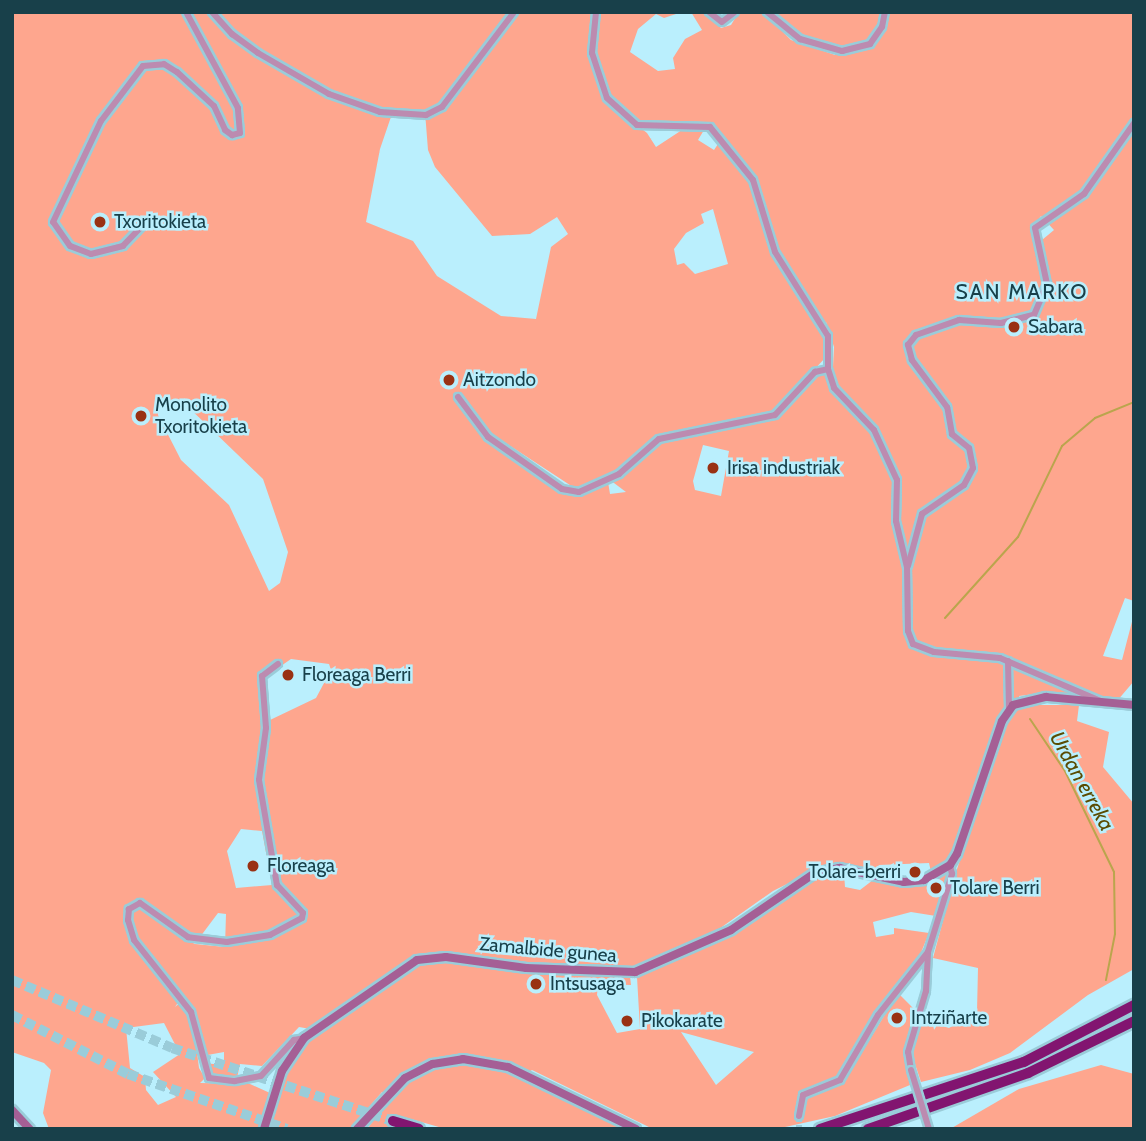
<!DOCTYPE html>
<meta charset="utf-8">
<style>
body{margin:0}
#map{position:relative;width:1146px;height:1141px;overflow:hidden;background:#baeffd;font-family:Cabin,sans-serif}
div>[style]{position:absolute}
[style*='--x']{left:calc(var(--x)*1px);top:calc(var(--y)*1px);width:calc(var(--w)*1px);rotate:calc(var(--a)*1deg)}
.green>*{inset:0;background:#fea68e}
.stream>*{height:2px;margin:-1px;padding:0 1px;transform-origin:1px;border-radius:1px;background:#baa54d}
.street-tunnel>*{height:6px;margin-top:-3px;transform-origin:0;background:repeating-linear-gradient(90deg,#9accd9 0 6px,transparent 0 9px)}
.highway-tunnel>*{height:10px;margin-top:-5px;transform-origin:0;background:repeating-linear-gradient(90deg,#9accd9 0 10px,transparent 0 15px)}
.roads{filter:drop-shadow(2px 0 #9accd9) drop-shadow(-2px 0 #9accd9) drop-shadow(0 2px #9accd9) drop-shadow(0 -2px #9accd9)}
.street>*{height:6px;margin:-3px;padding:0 3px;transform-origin:3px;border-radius:3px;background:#bc8bb0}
.secondary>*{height:8px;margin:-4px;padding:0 4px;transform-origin:4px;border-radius:4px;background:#a55f95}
.highway>*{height:10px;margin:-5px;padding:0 5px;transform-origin:5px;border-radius:5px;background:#821570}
.bridges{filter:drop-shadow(2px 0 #9accd9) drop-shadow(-2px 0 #9accd9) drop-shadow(0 2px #9accd9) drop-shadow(0 -2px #9accd9)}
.street-bridge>*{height:6px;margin:-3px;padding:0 3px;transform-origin:3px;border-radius:3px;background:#bc8bb0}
.dots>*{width:19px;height:19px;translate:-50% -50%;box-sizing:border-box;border:4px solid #baeffd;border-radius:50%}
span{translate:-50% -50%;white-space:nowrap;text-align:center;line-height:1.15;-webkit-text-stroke:5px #baeffd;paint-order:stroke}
.poi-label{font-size:19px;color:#18404a}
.left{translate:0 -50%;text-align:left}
.right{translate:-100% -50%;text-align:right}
.street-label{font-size:19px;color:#18404a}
.neighbourhood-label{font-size:21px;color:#18404a;letter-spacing:2px}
.water-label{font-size:21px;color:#5a4b02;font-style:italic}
.frame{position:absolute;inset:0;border:14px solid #18404a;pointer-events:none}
</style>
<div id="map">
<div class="green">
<i style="clip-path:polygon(evenodd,12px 12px,592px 12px,589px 55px,608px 102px,647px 133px,656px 147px,685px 128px,704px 130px,698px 140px,714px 150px,720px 141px,737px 161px,742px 158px,710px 125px,637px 122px,612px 100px,594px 52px,598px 12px,682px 12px,664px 18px,656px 14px,638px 29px,630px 52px,658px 71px,675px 69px,673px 58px,685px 39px,702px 30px,691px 12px,707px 12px,721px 28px,731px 25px,739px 12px,763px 12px,791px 40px,835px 55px,835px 46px,801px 37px,771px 12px,1134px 12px,1134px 601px,1125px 598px,1103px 656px,1122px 660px,1134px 614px,1134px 681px,1117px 701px,1042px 693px,1019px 696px,1021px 705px,1079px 705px,1077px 721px,1109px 732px,1103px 767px,1134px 804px,1134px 969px,1088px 995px,1010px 1053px,970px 1070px,921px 1082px,911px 1052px,923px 1020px,949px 1028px,977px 1011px,978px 968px,933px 958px,956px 872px,997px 752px,988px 751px,954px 854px,931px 872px,929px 863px,879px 865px,876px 873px,835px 865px,821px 867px,773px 891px,709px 936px,637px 966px,620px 969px,630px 976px,631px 985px,598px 984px,597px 995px,617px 1033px,640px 1029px,637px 977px,712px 944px,804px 883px,834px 872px,844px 873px,845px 887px,860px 890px,873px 880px,916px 887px,949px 870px,936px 916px,911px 912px,873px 922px,876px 937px,894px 934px,894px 928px,929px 933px,920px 955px,841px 1075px,853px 1067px,898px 993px,917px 1012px,905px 1059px,910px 1085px,835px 1116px,776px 1129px,653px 1129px,532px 1070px,521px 1077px,625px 1129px,446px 1129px,400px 1116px,394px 1119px,394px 1129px,367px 1129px,391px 1097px,382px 1092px,350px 1129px,269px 1129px,287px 1069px,316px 1030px,299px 1027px,262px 1066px,240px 1064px,237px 1078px,214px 1078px,203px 1063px,224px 1065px,224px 1052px,202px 1056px,200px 1025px,183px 995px,175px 1007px,181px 1002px,193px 1022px,199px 1068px,205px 1078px,200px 1083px,250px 1084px,270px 1093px,260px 1129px,49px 1129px,43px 1113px,51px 1070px,44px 1063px,12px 1052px,12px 12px,394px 108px,425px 112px,428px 150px,435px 167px,492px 236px,530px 234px,557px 217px,568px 234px,551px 247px,536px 319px,501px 316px,437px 276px,413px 241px,366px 222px,380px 149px,394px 108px,12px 12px,713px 209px,728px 264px,695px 274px,684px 263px,677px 265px,674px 249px,686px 233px,704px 223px,701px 214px,713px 209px,12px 12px,1041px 216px,1054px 230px,1042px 240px,1049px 288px,1037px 316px,995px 327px,971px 323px,1030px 315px,1035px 310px,1046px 282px,1031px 230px,1041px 216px,12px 12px,826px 322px,834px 347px,833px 367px,813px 378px,789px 404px,786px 400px,825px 358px,826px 337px,822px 326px,826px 322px,12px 12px,158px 401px,184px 403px,263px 479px,288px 552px,280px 583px,269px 591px,229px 505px,181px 460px,158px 415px,158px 401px,12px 12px,489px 432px,576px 489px,606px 477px,626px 492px,610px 494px,608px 482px,566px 494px,485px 436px,489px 432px,12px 12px,703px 445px,729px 451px,721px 496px,695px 490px,693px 481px,703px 445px,12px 12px,291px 659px,329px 664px,331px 670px,316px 698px,270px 720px,265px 677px,291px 659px,12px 12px,241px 829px,262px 831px,272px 885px,236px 888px,227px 851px,241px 829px,12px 12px,218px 913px,226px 914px,225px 947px,195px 944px,181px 937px,186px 931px,200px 937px,218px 913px,12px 12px,164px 1023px,180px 1054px,153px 1072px,176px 1097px,158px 1105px,146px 1090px,145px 1077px,130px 1068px,126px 1028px,164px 1023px,12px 12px,681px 1032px,754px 1052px,716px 1085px,681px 1032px)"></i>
<i style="clip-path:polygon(1101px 1065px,1134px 1074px,1134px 1129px,950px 1129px,1019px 1089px)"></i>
</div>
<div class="stream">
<i style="--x:945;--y:618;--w:109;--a:-48"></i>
<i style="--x:1018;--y:537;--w:101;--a:-64.2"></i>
<i style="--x:1062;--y:446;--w:43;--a:-40.3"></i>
<i style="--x:1095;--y:418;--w:42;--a:-22.3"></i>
<i style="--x:1030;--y:719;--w:63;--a:56.1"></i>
<i style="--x:1065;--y:771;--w:112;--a:64.1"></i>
<i style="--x:1114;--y:872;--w:62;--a:89.1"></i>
<i style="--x:1115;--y:934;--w:47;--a:101.1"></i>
</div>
<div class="street-tunnel">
<i style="--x:799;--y:1116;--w:13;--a:90"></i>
</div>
<div class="highway-tunnel">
<i style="--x:12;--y:980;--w:174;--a:23"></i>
<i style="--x:172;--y:1048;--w:233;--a:18.3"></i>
<i style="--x:12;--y:1015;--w:130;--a:27"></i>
<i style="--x:128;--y:1074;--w:168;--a:19.1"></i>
</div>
<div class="roads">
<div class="street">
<i style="--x:212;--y:12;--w:30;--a:48"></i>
<i style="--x:232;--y:34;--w:32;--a:36"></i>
<i style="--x:258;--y:53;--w:82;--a:30"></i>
<i style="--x:329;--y:94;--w:54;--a:19.4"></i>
<i style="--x:380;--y:112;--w:46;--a:3.7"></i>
<i style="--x:426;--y:115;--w:18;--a:-27"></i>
<i style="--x:442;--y:107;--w:119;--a:-52.8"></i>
<i style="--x:596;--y:12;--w:41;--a:95.6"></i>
<i style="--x:592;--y:53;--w:47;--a:71.6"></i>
<i style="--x:607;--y:98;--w:40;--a:42"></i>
<i style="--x:637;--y:125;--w:73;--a:1.6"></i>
<i style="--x:710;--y:127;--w:68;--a:50.9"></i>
<i style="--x:753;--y:180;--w:75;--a:73"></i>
<i style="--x:775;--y:252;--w:99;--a:57.8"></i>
<i style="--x:828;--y:336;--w:33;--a:90"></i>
<i style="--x:828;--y:369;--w:20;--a:72"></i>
<i style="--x:834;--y:388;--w:58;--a:46.4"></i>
<i style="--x:874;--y:430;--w:55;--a:65.3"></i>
<i style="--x:897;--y:480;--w:41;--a:91.4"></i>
<i style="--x:896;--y:521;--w:47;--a:76.6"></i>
<i style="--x:907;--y:567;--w:64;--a:89.1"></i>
<i style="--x:908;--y:631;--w:14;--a:69"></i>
<i style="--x:913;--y:644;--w:22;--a:21"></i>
<i style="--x:934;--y:652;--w:66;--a:5.2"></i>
<i style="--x:1000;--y:658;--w:110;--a:23.1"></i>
<i style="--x:709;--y:12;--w:16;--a:38"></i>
<i style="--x:722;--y:22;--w:16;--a:-38"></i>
<i style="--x:767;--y:12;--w:43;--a:39.3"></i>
<i style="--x:800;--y:39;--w:44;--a:15.9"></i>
<i style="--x:842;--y:51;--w:29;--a:-14"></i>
<i style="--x:870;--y:44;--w:21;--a:-55"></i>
<i style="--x:882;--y:27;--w:15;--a:-79"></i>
<i style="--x:144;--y:224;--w:30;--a:134"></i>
<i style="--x:123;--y:246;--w:33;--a:166"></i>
<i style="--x:91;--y:254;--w:22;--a:-159"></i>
<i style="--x:70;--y:246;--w:29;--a:-125"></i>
<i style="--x:53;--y:222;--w:112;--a:-64.6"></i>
<i style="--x:101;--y:121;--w:69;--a:-52.6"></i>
<i style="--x:143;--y:66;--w:21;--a:-5"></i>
<i style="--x:164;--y:64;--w:15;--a:32"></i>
<i style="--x:177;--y:72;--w:50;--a:42.6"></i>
<i style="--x:214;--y:106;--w:26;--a:65"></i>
<i style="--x:225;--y:130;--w:9;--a:36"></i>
<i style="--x:232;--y:135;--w:8;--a:-14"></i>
<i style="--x:240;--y:133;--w:25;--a:-95"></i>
<i style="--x:238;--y:108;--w:109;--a:-118.4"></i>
<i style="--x:458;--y:397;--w:50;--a:53.1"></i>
<i style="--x:488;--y:437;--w:90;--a:35.1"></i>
<i style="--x:562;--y:489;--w:17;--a:10"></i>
<i style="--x:579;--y:492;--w:44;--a:-24.2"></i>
<i style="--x:619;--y:474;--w:53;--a:-41.2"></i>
<i style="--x:659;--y:439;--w:118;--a:-11.7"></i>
<i style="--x:775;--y:415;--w:59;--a:-47.1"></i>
<i style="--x:815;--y:372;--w:13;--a:-13"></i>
<i style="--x:908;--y:566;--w:54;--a:-74.9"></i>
<i style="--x:922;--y:514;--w:51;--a:-34.6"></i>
<i style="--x:964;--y:485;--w:19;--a:-62"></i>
<i style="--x:973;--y:468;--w:20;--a:-101"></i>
<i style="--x:969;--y:448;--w:22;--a:-141"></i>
<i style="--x:952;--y:434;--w:27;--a:-100"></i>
<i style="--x:947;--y:407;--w:59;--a:-126.7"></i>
<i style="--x:912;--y:360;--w:16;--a:-105"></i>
<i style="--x:908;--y:345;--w:13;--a:-51"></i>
<i style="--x:916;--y:335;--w:46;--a:-19.2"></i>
<i style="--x:959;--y:320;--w:42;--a:4.1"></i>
<i style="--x:1001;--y:323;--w:34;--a:-14"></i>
<i style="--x:1034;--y:315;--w:34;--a:-67"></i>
<i style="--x:1047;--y:284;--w:57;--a:-102.1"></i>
<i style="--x:1035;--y:228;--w:60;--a:-34.8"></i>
<i style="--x:1084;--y:194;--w:87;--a:-54.8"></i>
<i style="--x:1008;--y:661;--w:48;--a:88.8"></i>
<i style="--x:278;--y:664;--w:20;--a:143"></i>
<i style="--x:262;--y:676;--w:52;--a:85.6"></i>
<i style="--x:266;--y:728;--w:52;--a:97.7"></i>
<i style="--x:259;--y:780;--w:107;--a:80.3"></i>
<i style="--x:277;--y:885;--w:38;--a:47"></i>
<i style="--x:303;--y:913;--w:5;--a:101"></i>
<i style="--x:302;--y:918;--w:36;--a:152"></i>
<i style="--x:270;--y:935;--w:44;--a:170.8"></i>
<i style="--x:227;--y:942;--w:39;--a:-173"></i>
<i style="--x:188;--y:937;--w:59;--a:-144.7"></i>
<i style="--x:140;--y:903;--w:13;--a:151"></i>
<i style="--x:129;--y:909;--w:11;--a:95"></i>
<i style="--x:128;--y:920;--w:21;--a:73"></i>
<i style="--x:134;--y:940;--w:92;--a:51.6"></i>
<i style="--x:191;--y:1012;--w:68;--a:74.7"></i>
<i style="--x:209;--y:1078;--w:26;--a:7"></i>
<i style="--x:235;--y:1081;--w:26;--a:-11"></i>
<i style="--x:261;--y:1076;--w:49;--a:-47.5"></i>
<i style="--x:294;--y:1040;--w:10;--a:-11"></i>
<i style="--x:911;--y:1070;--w:18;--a:-99"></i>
<i style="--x:908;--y:1052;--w:64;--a:-73.6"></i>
<i style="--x:926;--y:991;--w:39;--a:-87"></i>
<i style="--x:799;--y:1116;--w:21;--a:-79"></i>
<i style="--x:803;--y:1095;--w:40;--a:-22"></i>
<i style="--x:840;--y:1080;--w:75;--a:-59.7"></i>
<i style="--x:878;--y:1015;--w:80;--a:-51.6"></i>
<i style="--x:928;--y:952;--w:82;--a:-72.9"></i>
<i style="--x:952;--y:874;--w:9;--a:-103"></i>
</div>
<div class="secondary">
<i style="--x:12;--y:1110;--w:26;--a:47"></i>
<i style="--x:264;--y:1129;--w:61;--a:-72.8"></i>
<i style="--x:282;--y:1071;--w:40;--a:-56"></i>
<i style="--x:304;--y:1038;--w:137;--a:-34.6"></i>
<i style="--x:417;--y:960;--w:29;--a:-6"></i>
<i style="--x:446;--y:957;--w:81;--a:7.8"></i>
<i style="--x:526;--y:968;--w:109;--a:2.1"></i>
<i style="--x:635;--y:972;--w:105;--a:-23.6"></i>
<i style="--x:731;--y:930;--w:102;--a:-34.2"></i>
<i style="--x:815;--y:873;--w:25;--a:-12"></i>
<i style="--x:839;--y:868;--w:66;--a:12.2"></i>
<i style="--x:904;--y:882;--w:20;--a:-6"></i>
<i style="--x:924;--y:880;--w:30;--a:-30"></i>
<i style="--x:950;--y:865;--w:13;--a:-58"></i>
<i style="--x:957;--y:854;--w:140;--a:-71.3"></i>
<i style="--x:1002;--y:721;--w:19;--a:-55"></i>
<i style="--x:1013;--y:705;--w:34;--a:-14"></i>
<i style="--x:1046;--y:697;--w:88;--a:5.2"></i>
<i style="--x:357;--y:1129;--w:70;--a:-46.7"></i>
<i style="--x:405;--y:1078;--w:31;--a:-27"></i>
<i style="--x:433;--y:1064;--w:30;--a:-9"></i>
<i style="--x:463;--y:1059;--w:46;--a:10.1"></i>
<i style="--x:508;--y:1067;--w:142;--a:25.8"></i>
</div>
<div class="highway">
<i style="--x:393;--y:1121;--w:27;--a:17"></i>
<i style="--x:820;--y:1129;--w:215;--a:-18.2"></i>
<i style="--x:1024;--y:1062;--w:124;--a:-27.4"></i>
<i style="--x:868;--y:1129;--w:170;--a:-19.3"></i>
<i style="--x:1028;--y:1073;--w:118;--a:-26.1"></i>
</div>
</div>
<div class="bridges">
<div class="street-bridge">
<i style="--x:911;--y:1070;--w:62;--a:73"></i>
</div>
</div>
<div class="dots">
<i style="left:100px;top:222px;background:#993113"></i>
<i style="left:1014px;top:327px;background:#993113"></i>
<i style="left:449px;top:380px;background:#993113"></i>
<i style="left:141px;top:416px;background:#993113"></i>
<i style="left:713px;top:468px;background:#993113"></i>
<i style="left:288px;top:675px;background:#993113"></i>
<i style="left:253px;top:866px;background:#993113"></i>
<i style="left:915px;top:872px;background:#993113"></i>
<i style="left:936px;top:888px;background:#993113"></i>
<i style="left:536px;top:984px;background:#993113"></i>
<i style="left:897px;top:1018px;background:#993113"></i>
<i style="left:627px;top:1021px;background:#993113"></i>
</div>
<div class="poi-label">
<span class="left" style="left:114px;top:222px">Txoritokieta</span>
<span class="left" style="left:1028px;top:327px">Sabara</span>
<span class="left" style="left:463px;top:380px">Aitzondo</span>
<span class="left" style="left:155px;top:416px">Monolito<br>Txoritokieta</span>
<span class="left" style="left:727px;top:468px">Irisa industriak</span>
<span class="left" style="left:302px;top:675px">Floreaga Berri</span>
<span class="left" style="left:267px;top:866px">Floreaga</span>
<span class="right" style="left:901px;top:872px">Tolare-berri</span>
<span class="left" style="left:950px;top:888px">Tolare Berri</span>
<span class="left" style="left:550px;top:984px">Intsusaga</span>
<span class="left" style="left:911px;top:1018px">Intziñarte</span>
<span class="left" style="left:641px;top:1021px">Pikokarate</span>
</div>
<div class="street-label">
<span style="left:548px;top:950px;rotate:5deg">Zamalbide gunea</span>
</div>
<div class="neighbourhood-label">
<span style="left:1022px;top:292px">SAN MARKO</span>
</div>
<div class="water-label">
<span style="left:1082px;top:781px;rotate:61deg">Urdan erreka</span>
</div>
<div class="frame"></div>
</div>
